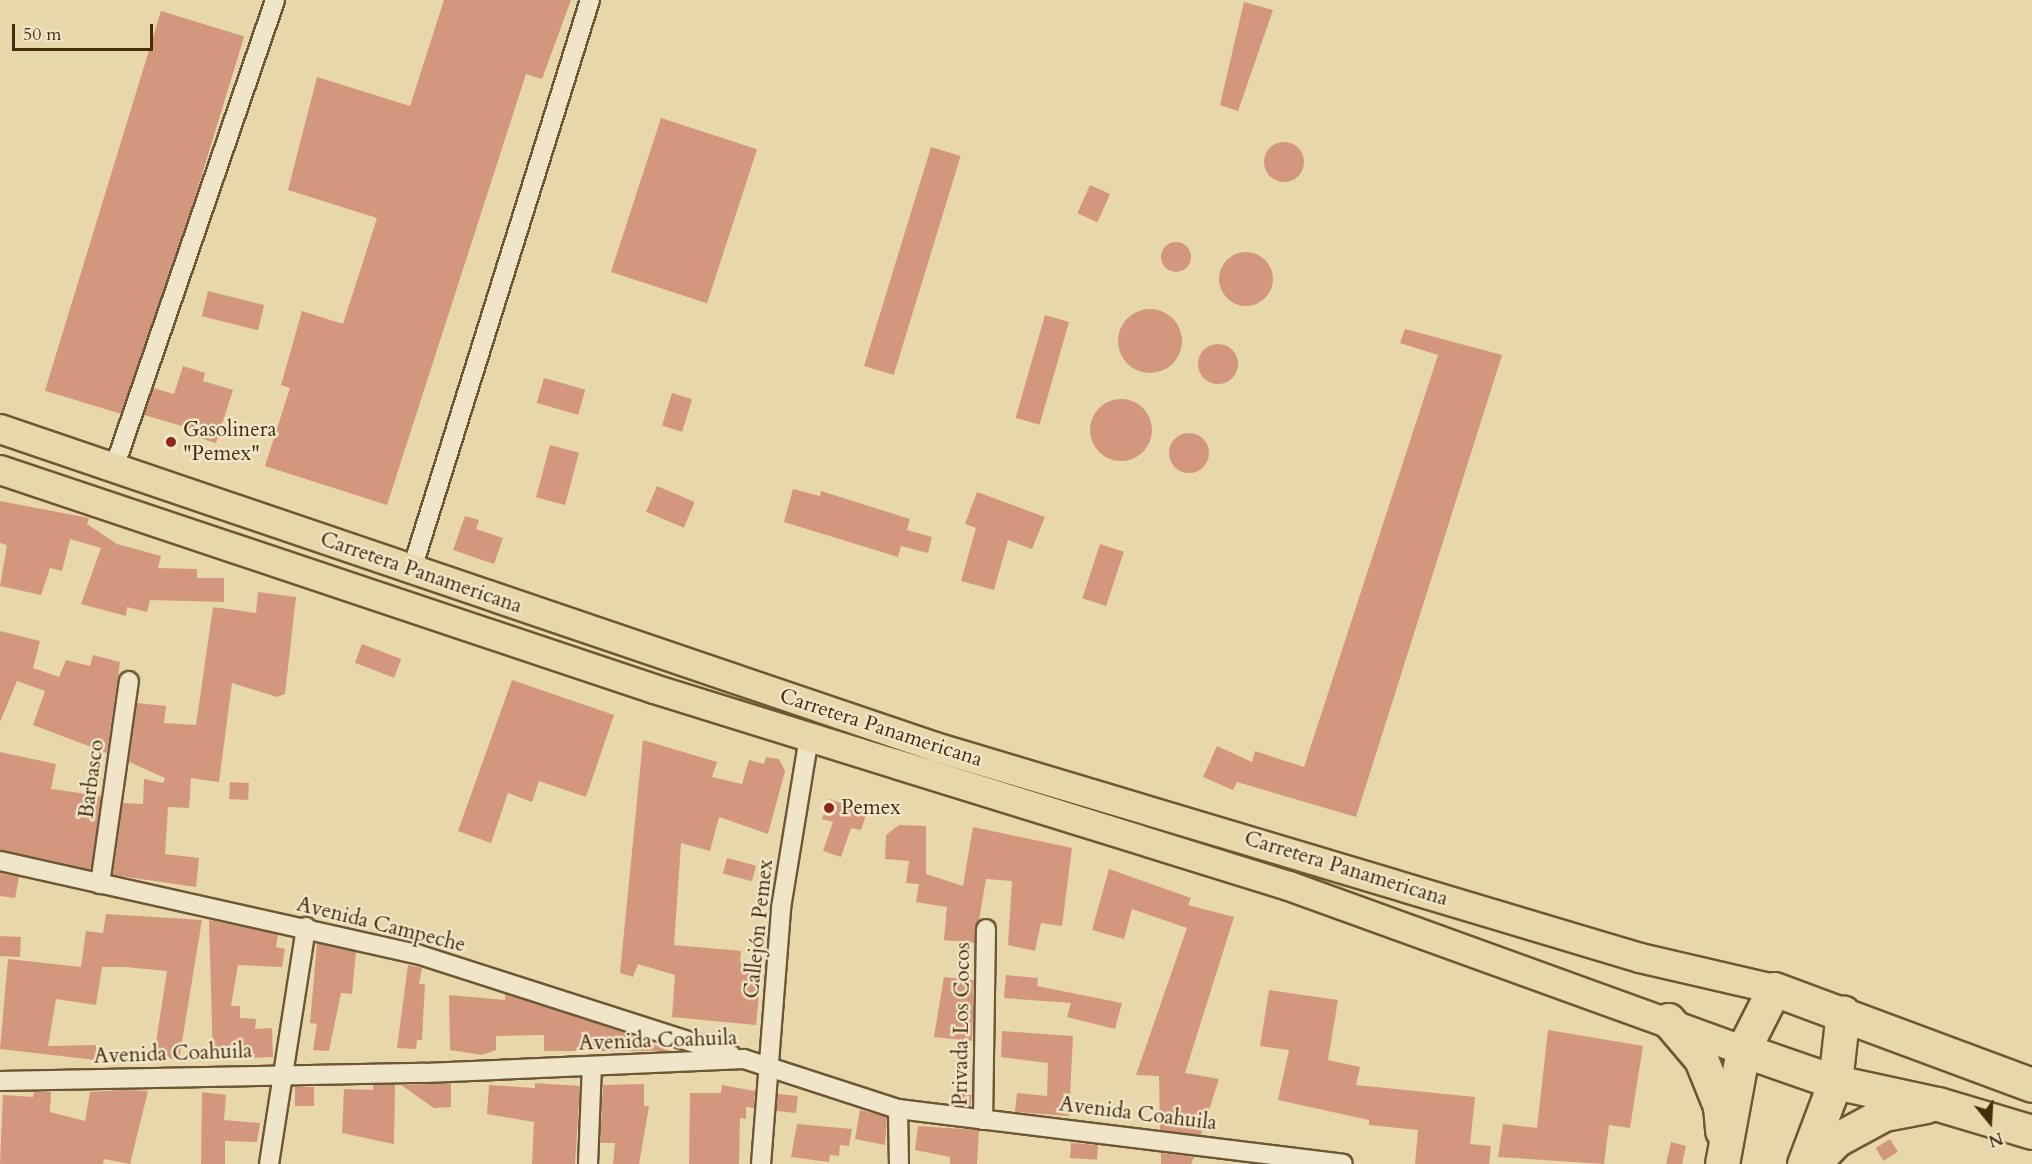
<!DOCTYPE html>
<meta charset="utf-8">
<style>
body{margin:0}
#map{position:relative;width:2032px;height:1164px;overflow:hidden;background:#e8d7aa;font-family:Cardo,serif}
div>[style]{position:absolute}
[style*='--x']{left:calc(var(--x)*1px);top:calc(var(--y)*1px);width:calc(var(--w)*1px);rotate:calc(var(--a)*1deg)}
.building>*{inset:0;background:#d3977e;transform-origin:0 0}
.round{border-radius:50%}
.roads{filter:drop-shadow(2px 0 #6e5735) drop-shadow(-2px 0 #6e5735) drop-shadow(0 2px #6e5735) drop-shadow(0 -2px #6e5735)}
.street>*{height:18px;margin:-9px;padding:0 9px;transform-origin:9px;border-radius:9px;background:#f0e5c8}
.primary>*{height:28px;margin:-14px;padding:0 14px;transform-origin:14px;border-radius:14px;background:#e8d7aa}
.highway>*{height:33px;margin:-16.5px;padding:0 16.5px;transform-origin:16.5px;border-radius:16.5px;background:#e8d7aa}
.dots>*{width:16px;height:16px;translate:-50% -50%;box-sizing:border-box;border:3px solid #f0e5c8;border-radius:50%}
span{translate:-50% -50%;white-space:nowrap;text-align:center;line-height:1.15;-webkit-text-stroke:5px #f0e5c8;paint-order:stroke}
.poi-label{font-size:21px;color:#452c0e}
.left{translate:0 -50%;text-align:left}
.street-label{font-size:21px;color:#452c0e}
.north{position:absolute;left:1960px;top:1092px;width:60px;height:60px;-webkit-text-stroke:4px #f0e5c8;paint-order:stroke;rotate:162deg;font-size:16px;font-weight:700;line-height:24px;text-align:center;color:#452c0e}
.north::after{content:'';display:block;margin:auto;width:21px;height:27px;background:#452c0e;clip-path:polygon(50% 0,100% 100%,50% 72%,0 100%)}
.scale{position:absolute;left:12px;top:24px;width:141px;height:27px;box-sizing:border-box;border:3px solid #452c0e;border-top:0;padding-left:8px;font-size:18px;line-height:21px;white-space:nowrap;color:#452c0e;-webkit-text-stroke:4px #f0e5c8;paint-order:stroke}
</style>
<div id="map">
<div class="building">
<i style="clip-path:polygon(444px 0,571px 0,542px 79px,526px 74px,387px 505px,265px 466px,290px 388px,281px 385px,302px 311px,343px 324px,377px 218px,288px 190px,317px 77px,410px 106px)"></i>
<i style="clip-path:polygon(1244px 2px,1273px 10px,1238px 111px,1220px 105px)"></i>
<i style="left:161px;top:11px;width:87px;height:397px;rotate:17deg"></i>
<i style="left:661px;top:118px;width:101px;height:162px;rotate:18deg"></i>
<i class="round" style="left:1264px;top:142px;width:40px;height:40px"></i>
<i style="left:931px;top:147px;width:31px;height:229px;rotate:17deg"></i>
<i style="left:1090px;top:185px;width:22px;height:31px;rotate:24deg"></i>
<i class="round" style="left:1161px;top:242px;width:30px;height:30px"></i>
<i class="round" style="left:1219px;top:252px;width:54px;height:54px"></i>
<i style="left:208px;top:291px;width:58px;height:26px;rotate:14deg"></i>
<i class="round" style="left:1118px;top:309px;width:64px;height:64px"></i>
<i style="left:1045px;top:315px;width:25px;height:107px;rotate:16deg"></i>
<i style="clip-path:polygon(1405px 329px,1502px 355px,1356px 817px,1237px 782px,1233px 790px,1203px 777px,1217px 746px,1252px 762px,1255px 751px,1304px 767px,1438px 355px,1400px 343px)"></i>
<i class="round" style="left:1198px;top:344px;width:40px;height:40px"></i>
<i style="clip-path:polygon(183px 366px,205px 373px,203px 381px,233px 390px,216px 443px,197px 437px,199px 431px,144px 415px,153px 388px,174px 394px)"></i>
<i style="left:544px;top:378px;width:43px;height:26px;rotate:16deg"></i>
<i style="left:672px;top:393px;width:21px;height:34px;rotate:17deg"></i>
<i class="round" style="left:1090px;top:399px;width:62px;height:62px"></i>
<i class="round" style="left:1169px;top:433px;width:40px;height:40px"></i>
<i style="left:550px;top:445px;width:30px;height:54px;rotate:15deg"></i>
<i style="left:657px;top:486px;width:41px;height:28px;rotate:23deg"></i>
<i style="clip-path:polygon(793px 489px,820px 496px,821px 491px,910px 519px,907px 530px,932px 537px,928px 553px,901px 546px,898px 557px,784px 522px)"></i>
<i style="clip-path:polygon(977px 492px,1045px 517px,1032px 549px,1008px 540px,994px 590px,961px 581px,976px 528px,965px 524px)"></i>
<i style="clip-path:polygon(0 501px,89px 518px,87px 524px,117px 544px,161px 556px,158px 568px,197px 569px,197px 578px,224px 578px,224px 602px,150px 600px,147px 612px,127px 607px,126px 616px,81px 604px,101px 548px,70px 539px,62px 571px,50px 568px,41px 595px,0 586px,7px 545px,0 543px)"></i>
<i style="clip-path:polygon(465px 516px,479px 520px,476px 529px,503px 538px,494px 564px,453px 550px)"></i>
<i style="left:1100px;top:544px;width:25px;height:57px;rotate:18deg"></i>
<i style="clip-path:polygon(258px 592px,296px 597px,285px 694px,277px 697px,232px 683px,219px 782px,191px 778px,189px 808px,168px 807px,165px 854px,199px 858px,196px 887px,113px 875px,123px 803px,143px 804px,144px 779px,163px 783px,165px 778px,129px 762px,137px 703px,166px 706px,164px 723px,196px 725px,213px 607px,256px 613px)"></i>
<i style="clip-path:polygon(0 631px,40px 641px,33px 668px,59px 677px,66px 660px,90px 666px,93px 655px,120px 662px,107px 753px,33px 725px,45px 691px,17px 681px,0 722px)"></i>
<i style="left:362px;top:644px;width:42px;height:20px;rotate:21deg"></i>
<i style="clip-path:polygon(512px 680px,614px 715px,586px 797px,539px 781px,532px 802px,508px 793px,491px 843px,458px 831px)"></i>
<i style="clip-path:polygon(643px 740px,717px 762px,712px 777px,742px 784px,749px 760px,764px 764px,766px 757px,779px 759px,785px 771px,768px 834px,719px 817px,710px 851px,681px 843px,674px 945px,741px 951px,740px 962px,762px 965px,756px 1025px,672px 1017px,675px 975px,638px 964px,633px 977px,620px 973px)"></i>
<i style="clip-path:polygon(0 752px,56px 764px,51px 789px,101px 796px,91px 870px,0 850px)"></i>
<i style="left:230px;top:782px;width:19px;height:17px;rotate:3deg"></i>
<i style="clip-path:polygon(829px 799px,867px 812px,861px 830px,851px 828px,841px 857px,823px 851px,833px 822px,822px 819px)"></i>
<i style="clip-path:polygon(899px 825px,926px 826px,926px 874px,963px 886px,973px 827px,1072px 848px,1062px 926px,1041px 923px,1035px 951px,1008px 945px,1012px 881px,986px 879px,975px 943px,944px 940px,947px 907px,916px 902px,919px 884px,906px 883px,909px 861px,885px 859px,886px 835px)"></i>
<i style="left:727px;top:858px;width:30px;height:16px;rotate:15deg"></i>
<i style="clip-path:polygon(1109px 869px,1191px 898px,1188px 905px,1234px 917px,1185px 1073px,1219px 1079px,1201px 1135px,1160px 1130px,1159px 1076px,1136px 1075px,1187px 928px,1132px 909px,1124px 939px,1092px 930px)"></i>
<i style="clip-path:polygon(0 873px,19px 877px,15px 898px,0 896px)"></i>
<i style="clip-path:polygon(106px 914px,202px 920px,179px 1060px,154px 1056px,167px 971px,125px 967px,102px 967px,96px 1005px,56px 999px,48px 1046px,96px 1045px,96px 1060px,0 1049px,8px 959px,81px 967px,86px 931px,103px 933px)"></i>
<i style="clip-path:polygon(209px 920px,278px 934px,276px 947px,285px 949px,282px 967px,238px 965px,231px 1006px,240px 1006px,240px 1018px,256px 1019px,255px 1029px,272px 1028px,273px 1057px,213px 1059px)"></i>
<i style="left:0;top:936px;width:21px;height:20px;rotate:3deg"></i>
<i style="clip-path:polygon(317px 943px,356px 952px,352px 994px,341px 993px,329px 1051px,313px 1050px,317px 1024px,310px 1023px)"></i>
<i style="clip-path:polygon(408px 965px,422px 968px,419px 984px,425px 984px,422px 1040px,417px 1040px,416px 1049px,397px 1048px)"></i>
<i style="clip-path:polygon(1006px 975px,1038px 978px,1037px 986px,1122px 1003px,1115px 1029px,1067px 1017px,1071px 1003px,1004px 998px)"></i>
<i style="clip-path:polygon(944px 977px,974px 980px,972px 1041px,934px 1037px)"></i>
<i style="clip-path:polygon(1269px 990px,1338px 1000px,1328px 1060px,1360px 1067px,1356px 1085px,1475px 1097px,1470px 1144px,1491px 1146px,1489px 1164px,1415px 1164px,1418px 1130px,1369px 1125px,1369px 1120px,1278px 1100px,1289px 1050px,1260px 1046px)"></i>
<i style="clip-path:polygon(505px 994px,626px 1033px,670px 1051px,544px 1051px,544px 1035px,496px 1036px,496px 1050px,482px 1055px,450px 1050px,449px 995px,505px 1000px)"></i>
<i style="clip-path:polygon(1548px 1030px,1643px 1046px,1630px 1128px,1609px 1125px,1604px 1164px,1498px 1157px,1503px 1124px,1537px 1128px)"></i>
<i style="clip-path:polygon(1002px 1031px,1073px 1036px,1069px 1116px,1015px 1112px,1017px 1093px,1047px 1096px,1048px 1063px,1001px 1057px)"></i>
<i style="clip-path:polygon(451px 1083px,451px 1107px,434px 1108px,401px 1085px)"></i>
<i style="clip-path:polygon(535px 1083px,580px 1086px,575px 1164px,532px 1164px,534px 1122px,487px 1114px,489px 1085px,535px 1088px)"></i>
<i style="clip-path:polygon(644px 1084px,644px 1106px,649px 1106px,639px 1164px,613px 1164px,615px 1143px,600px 1143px,603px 1085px)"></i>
<i style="clip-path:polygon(373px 1085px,395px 1085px,394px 1144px,342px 1133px,344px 1089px,373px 1090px)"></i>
<i style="clip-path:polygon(722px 1085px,755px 1091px,754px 1108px,746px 1107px,746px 1119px,740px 1118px,739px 1164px,689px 1164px,690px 1093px,721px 1093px)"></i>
<i style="left:295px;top:1087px;width:19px;height:19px"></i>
<i style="clip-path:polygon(120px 1090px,148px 1091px,130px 1164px,104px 1159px,103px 1164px,0 1164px,3px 1095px,33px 1097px,34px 1092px,51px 1092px,50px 1112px,85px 1121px,90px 1092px)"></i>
<i style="clip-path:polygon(202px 1092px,226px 1095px,224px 1120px,260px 1123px,257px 1142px,225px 1141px,225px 1164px,201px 1164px)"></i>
<i style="left:956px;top:1093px;width:16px;height:12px;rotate:7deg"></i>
<i style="left:778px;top:1094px;width:20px;height:17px;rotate:6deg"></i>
<i style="clip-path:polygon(860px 1110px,887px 1117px,885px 1145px,855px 1139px)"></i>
<i style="clip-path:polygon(797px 1124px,852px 1129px,849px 1146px,840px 1145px,839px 1156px,830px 1155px,829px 1162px,791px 1157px)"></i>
<i style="clip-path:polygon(918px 1126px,979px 1130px,977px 1164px,950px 1164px,950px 1157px,915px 1150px)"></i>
<i style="left:1890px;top:1139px;width:15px;height:17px;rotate:58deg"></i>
<i style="clip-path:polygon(1671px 1142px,1686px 1146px,1682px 1164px,1666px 1164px)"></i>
<i style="left:1071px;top:1143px;width:27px;height:15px;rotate:4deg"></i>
<i style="clip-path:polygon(1161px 1153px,1194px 1157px,1191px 1164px,1161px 1164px)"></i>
</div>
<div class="roads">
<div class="street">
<i style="--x:114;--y:468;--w:495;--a:-71"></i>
<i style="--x:412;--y:569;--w:596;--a:-72.63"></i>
<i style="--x:0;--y:861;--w:427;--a:12.6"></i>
<i style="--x:417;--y:954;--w:330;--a:17.8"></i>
<i style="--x:100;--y:884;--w:205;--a:-81.9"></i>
<i style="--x:0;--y:1081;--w:425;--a:-1.1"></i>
<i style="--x:425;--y:1073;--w:319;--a:-2.5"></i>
<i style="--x:744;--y:1059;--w:162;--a:18"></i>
<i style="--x:898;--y:1109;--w:448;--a:7"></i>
<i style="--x:898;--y:1109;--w:55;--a:89"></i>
<i style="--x:983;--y:1120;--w:191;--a:-89.1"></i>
<i style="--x:269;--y:1164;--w:240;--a:-81.1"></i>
<i style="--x:588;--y:1164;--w:98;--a:-87.7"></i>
<i style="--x:761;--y:1164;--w:257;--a:-85.5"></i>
<i style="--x:781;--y:908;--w:173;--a:-80.7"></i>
</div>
<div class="primary">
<i style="--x:0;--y:429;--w:988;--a:18.78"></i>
<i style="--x:935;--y:747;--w:736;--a:16.66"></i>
<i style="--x:1640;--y:958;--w:138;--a:13"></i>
<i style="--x:0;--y:470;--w:690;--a:18.51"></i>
<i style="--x:654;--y:689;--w:665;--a:17.24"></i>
<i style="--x:1289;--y:886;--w:483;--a:19.9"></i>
</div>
<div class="highway">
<i style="--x:1668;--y:1020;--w:51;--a:49.8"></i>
<i style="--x:1701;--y:1059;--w:51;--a:68"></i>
<i style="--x:1720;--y:1106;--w:25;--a:85"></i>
<i style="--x:1743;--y:1050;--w:97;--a:19.2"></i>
<i style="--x:1835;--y:1082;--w:105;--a:12.1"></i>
<i style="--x:1938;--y:1104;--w:98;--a:16.6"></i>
<i style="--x:1722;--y:1164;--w:116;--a:-79.6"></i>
<i style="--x:1743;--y:1050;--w:68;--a:-63.1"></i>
<i style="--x:1774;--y:989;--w:275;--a:20.4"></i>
<i style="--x:1804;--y:1164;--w:88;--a:-69.3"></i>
<i style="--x:1835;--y:1082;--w:70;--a:-83.5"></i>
<i style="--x:1813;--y:1164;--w:33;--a:-46"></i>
<i style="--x:1836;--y:1140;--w:55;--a:-28.4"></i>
<i style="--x:1884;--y:1114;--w:43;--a:-10.8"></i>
</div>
</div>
<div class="dots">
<i style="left:171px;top:442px;background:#8f2418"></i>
<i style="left:829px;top:808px;background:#8f2418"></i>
</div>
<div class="poi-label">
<span class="left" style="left:183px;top:442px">Gasolinera<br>"Pemex"</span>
<span class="left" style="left:841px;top:808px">Pemex</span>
</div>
<div class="street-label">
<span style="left:421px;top:573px;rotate:19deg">Carretera Panamericana</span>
<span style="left:881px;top:728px;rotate:18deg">Carretera Panamericana</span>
<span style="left:92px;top:779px;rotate:-82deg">Barbasco</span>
<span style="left:1346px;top:869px;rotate:17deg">Carretera Panamericana</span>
<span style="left:381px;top:925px;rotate:14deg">Avenida Campeche</span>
<span style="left:759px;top:929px;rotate:-84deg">Callejón Pemex</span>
<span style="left:962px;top:1024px;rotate:-89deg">Privada Los Cocos</span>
<span style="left:658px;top:1041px;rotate:-2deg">Avenida Coahuila</span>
<span style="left:173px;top:1054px;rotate:-2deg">Avenida Coahuila</span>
<span style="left:1138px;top:1114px;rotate:7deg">Avenida Coahuila</span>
</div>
<div class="north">N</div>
<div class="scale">50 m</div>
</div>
